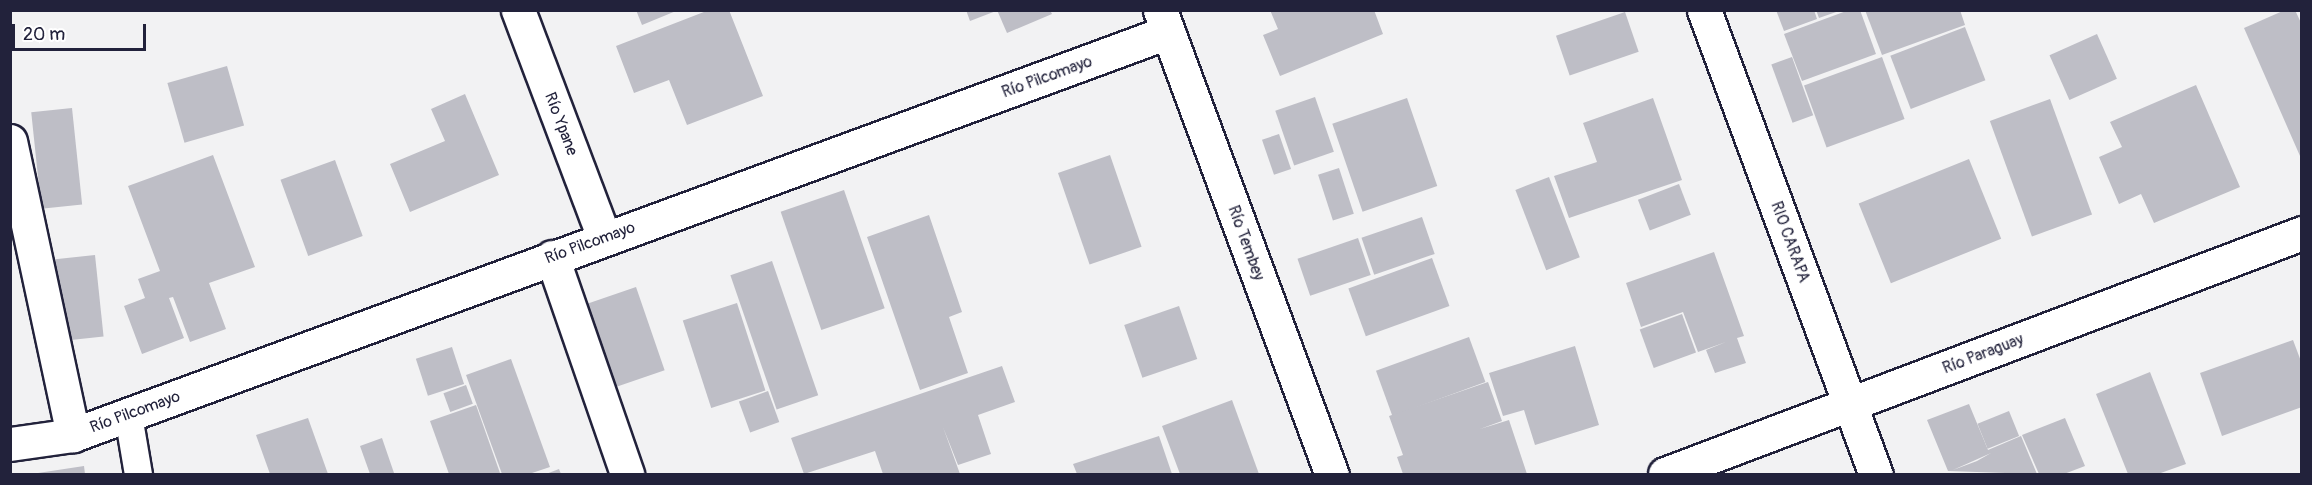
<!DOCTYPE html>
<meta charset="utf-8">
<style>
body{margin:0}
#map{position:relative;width:2312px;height:485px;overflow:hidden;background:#f2f2f3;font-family:Pangolin,sans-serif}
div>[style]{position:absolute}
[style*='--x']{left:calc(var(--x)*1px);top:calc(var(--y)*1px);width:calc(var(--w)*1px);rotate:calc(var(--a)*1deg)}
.building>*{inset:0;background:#bebec6;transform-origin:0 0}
.roads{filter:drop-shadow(2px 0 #22223b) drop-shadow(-2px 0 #22223b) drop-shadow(0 2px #22223b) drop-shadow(0 -2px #22223b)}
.lane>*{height:27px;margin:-13.5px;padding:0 13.5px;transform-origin:13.5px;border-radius:13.5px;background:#fff}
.street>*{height:33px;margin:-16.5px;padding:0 16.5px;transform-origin:16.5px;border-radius:16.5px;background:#fff}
span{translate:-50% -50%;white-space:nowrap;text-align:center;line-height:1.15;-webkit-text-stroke:4.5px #fff;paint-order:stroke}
.street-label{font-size:16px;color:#22223b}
.frame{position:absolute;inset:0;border:12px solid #22223b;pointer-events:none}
.scale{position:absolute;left:12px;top:24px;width:134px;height:27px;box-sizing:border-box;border:3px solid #22223b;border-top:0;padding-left:8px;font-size:18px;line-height:21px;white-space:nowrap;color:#22223b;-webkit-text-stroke:4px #fff;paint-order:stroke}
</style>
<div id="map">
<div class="building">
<i style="clip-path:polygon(636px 10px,676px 10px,676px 11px,642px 25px)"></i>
<i style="clip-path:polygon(709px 10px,729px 10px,763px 96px,687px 125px,669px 80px,634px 93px,616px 46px)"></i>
<i style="clip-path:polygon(966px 10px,996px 10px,996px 11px,970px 21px)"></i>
<i style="clip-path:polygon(997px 10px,1050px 10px,1052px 14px,1007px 33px)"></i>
<i style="clip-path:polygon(1270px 10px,1374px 10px,1383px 34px,1280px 76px,1263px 35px,1278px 29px)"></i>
<i style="clip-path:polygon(1776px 10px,1814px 10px,1817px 19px,1784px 31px)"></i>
<i style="clip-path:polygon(1816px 10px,1839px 10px,1839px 11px,1819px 18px)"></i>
<i style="clip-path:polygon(1849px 10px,1860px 10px,1876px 54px,1802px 81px,1784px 34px)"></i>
<i style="clip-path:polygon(1865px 10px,1960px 10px,1965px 25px,1882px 55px)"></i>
<i style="clip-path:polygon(2285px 10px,2295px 10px,2302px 25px,2300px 156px,2244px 28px)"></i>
<i style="left:1625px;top:12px;width:42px;height:73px;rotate:71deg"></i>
<i style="left:1965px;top:27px;width:57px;height:80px;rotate:69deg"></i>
<i style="left:2097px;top:34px;width:49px;height:52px;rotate:66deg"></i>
<i style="left:1792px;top:57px;width:62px;height:22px;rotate:70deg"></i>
<i style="left:1882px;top:57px;width:66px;height:83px;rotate:70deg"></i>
<i style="left:227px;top:66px;width:62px;height:62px;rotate:74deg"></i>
<i style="clip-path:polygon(2196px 85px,2240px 187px,2154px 223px,2141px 194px,2119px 204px,2099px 157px,2122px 147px,2110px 122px)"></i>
<i style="clip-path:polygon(465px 94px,499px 175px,410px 212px,390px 164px,445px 141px,431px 109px)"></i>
<i style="left:1315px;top:97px;width:58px;height:42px;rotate:71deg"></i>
<i style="left:1407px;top:98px;width:93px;height:79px;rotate:71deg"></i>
<i style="clip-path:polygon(1653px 98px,1682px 180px,1569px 218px,1554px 176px,1597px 162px,1583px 123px)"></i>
<i style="left:2050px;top:99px;width:123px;height:64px;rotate:70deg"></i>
<i style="left:72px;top:108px;width:97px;height:41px;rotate:84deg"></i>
<i style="left:1279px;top:134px;width:37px;height:18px;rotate:71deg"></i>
<i style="clip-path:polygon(213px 155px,255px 267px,209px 283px,226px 329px,190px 342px,173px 297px,169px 298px,184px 338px,142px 354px,124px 306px,145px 298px,138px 279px,160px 271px,128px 186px)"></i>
<i style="left:1110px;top:155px;width:97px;height:55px;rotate:71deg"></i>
<i style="left:1969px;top:159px;width:86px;height:119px;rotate:68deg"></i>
<i style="left:335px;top:160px;width:81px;height:58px;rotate:70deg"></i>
<i style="left:1339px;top:168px;width:48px;height:22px;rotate:72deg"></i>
<i style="left:1549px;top:177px;width:86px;height:36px;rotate:69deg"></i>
<i style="left:1679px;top:184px;width:33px;height:44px;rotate:69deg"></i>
<i style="left:844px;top:190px;width:125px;height:67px;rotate:71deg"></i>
<i style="clip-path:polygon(929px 215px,962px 312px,949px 317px,968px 373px,920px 390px,867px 237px)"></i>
<i style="left:1422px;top:217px;width:39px;height:64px;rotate:71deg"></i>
<i style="left:1358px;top:238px;width:39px;height:64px;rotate:71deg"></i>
<i style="clip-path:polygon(1714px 252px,1744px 336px,1737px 338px,1746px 363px,1715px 373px,1706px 350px,1726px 342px,1698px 352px,1683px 312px,1641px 327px,1626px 283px)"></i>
<i style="left:95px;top:255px;width:82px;height:40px;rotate:84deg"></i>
<i style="left:1432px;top:258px;width:51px;height:89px;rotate:70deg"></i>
<i style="left:772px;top:261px;width:142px;height:44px;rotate:71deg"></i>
<i style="left:636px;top:287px;width:88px;height:57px;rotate:71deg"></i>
<i style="left:737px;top:303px;width:92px;height:57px;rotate:72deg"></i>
<i style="left:1179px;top:306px;width:56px;height:58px;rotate:71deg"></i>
<i style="left:1682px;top:314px;width:41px;height:45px;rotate:70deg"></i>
<i style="left:1469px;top:337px;width:48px;height:99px;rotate:70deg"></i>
<i style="clip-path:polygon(2293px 340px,2302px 364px,2302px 407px,2222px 436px,2200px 373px)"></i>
<i style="clip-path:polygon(1575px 346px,1599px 425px,1535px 445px,1524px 410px,1503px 416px,1489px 373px)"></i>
<i style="left:452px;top:347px;width:39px;height:38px;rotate:72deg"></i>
<i style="clip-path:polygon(511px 359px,550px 467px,529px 474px,502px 474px,466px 375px)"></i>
<i style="clip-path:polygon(1002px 366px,1015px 402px,978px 415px,991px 454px,958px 465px,943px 427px,960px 474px,883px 474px,875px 451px,804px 474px,791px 438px)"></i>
<i style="clip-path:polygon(2150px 372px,2186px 464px,2158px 474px,2128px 474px,2096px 394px)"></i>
<i style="clip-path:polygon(1488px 382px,1502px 421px,1480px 429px,1509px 420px,1527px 474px,1403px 474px,1397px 457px,1403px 455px,1389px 416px)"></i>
<i style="left:466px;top:385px;width:20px;height:24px;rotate:70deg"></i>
<i style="left:768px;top:391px;width:33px;height:31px;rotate:70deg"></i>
<i style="clip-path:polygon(1232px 400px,1259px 474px,1180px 474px,1162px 426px)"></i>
<i style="clip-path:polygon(evenodd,1969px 404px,1988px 450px,2021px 436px,2037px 474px,1948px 471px,1927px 420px,1969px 404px,1991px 453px,1977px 461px,1953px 470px,1991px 453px)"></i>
<i style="clip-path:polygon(476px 405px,500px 473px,449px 474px,430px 421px)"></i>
<i style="left:2009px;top:411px;width:27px;height:34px;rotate:68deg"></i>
<i style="clip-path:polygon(308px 418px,328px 474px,270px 474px,256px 435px)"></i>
<i style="clip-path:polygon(2065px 418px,2085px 466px,2064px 474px,2039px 474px,2022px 435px)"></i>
<i style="clip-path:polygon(1159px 436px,1172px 474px,1077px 474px,1073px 464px)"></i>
<i style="clip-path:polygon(382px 438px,394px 473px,370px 474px,360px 446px)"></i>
<i style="clip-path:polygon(84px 466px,85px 474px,38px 474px,38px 473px)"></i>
<i style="clip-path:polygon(559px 469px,561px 474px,546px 474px)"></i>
</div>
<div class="roads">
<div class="lane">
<i style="--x:128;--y:415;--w:60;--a:80.4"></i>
</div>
<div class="street">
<i style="--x:518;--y:10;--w:244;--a:69.3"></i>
<i style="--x:1160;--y:10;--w:495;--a:69.7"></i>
<i style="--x:1704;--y:10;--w:495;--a:69.7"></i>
<i style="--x:10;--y:141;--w:301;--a:77.9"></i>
<i style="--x:552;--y:257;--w:230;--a:70.9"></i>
<i style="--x:10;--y:444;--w:64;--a:-8.1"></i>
<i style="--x:73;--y:435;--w:1167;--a:-20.21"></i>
<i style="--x:1665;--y:474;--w:681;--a:-20.72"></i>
</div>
</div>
<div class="street-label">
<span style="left:1047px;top:77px;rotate:-20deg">Río Pilcomayo</span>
<span style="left:561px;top:124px;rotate:69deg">Río Ypane</span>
<span style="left:1790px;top:242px;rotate:70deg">RIO CARAPA</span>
<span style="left:590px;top:243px;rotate:-20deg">Río Pilcomayo</span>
<span style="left:1246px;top:243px;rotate:70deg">Río Tembey</span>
<span style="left:1983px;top:354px;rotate:-21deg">Río Paraguay</span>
<span style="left:135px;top:412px;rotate:-20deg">Río Pilcomayo</span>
</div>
<div class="frame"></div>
<div class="scale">20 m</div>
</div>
